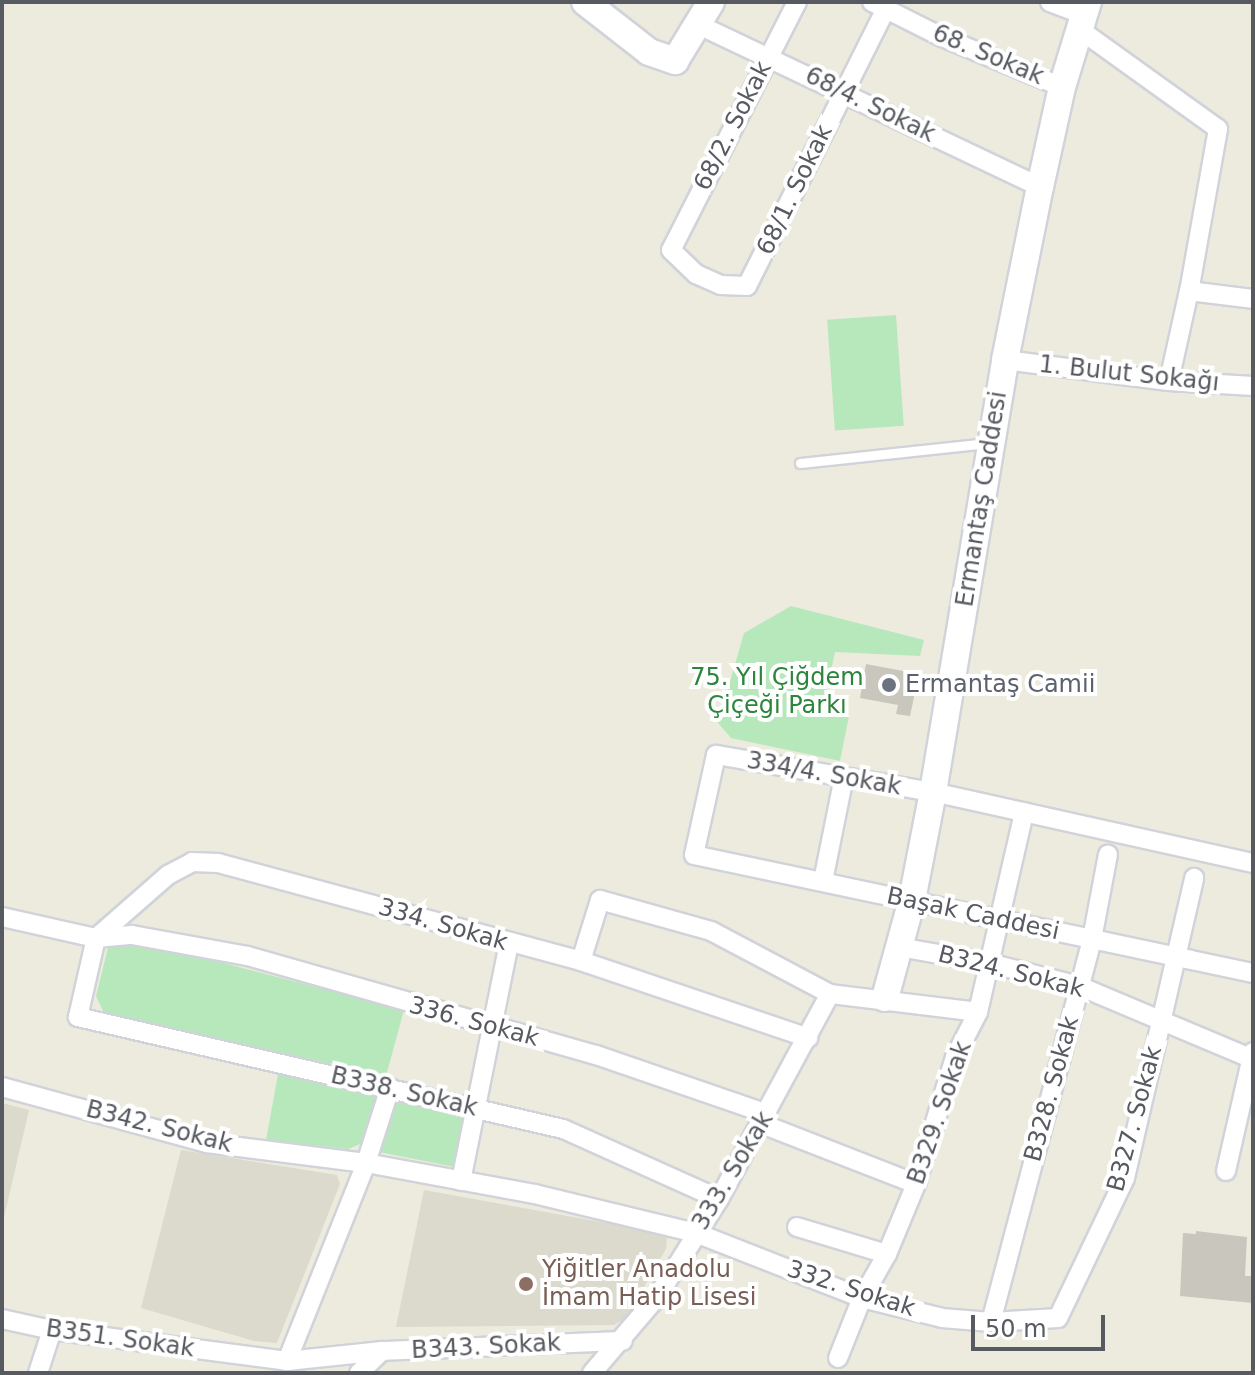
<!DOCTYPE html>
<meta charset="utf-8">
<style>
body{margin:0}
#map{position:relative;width:1255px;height:1375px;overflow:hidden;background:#edebdd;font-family:"DejaVu Sans",sans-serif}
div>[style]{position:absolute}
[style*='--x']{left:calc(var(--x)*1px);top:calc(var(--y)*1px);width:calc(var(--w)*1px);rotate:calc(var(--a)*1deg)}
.education>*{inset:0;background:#dcdacc}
.green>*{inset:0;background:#b6e8bc;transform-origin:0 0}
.building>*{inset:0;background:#c9c7bd}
.roads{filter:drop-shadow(2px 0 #d1d3da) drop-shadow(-2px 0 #d1d3da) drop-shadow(0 2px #d1d3da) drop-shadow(0 -2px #d1d3da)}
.lane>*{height:9px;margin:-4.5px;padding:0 4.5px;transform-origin:4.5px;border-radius:4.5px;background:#fff}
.street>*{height:18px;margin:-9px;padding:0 9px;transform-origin:9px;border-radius:9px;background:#fff}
.secondary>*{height:26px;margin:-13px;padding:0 13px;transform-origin:13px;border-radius:13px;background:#fff}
.dots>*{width:22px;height:22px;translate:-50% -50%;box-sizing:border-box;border:4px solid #fff;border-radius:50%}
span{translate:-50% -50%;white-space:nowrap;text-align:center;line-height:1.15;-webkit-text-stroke:8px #fff;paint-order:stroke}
.street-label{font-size:24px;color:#575a61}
.park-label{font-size:24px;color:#2b853a}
.worship-label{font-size:24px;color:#5b616d}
.left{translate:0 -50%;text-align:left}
.education-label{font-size:24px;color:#785e54}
.frame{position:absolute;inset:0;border:4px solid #575a61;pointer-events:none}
.scale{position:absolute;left:971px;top:1315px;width:134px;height:36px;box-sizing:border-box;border:4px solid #575a61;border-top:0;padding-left:10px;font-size:24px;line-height:28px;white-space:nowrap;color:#575a61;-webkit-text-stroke:6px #fff;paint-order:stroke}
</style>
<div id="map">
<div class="education">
<i style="clip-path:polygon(2px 1103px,29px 1110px,2px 1226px)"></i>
<i style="clip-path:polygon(181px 1150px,337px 1175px,340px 1184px,277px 1343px,254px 1341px,141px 1308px)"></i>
<i style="clip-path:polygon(424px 1190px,667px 1234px,666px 1249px,626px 1318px,614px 1325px,396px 1327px)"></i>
</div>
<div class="green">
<i style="left:896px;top:315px;width:111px;height:69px;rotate:86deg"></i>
<i style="clip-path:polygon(791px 606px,924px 640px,920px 656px,835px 652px,822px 712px,849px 716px,840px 761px,731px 738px,718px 723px,744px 633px)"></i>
<i style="clip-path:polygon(127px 938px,404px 1010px,386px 1076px,104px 1013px,96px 996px,109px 944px)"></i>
<i style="clip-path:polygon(279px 1069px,377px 1097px,365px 1142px,348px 1149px,266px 1140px)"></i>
<i style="clip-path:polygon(396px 1100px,466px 1119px,455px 1167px,379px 1152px)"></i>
</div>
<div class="building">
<i style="clip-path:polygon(866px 664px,919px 674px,910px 716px,896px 714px,898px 705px,860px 698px)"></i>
<i style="clip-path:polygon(1196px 1231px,1247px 1237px,1245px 1276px,1253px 1276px,1253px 1303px,1180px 1296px,1183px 1233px,1196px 1234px)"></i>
</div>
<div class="roads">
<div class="lane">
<i style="--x:800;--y:463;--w:189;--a:-6.1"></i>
</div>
<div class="street">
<i style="--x:797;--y:2;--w:278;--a:116.9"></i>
<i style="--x:671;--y:250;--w:35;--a:44"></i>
<i style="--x:696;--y:274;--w:27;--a:24"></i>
<i style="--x:721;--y:285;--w:26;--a:2"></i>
<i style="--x:747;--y:286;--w:311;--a:-63.4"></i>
<i style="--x:872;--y:2;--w:78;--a:26.6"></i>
<i style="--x:942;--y:37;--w:130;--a:22.6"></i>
<i style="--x:1050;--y:2;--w:36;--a:21"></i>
<i style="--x:699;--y:25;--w:378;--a:25.4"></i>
<i style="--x:1079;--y:29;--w:171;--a:35.7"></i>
<i style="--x:1218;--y:129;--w:165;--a:100.1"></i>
<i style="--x:1005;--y:360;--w:165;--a:7.3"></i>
<i style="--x:1169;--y:381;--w:84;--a:3.4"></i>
<i style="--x:1169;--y:381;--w:92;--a:-77.5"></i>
<i style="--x:1189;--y:291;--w:64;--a:7.1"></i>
<i style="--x:1253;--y:863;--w:328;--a:-167.5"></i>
<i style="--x:933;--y:792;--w:220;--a:-170.3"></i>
<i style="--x:716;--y:755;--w:102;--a:102.4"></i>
<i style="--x:694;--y:855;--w:571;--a:11.92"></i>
<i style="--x:823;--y:881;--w:106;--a:-78.6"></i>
<i style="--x:2;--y:917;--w:96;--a:12.6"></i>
<i style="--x:96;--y:938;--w:36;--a:-5"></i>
<i style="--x:132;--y:935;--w:118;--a:10.3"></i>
<i style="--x:248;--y:956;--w:362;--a:15.9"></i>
<i style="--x:596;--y:1055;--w:181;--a:19"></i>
<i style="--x:899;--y:947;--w:91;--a:10.1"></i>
<i style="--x:989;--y:963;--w:93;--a:14.3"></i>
<i style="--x:1079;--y:986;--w:189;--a:22.8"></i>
<i style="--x:581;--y:961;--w:64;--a:-72.7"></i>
<i style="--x:600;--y:900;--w:115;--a:15.6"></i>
<i style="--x:711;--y:931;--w:135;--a:27.9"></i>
<i style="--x:830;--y:994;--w:149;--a:6.9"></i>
<i style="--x:2;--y:1087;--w:213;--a:15.3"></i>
<i style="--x:207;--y:1143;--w:160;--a:7.2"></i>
<i style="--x:366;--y:1163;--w:172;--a:10.4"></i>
<i style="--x:535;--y:1194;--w:166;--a:13.6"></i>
<i style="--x:696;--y:1233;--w:178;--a:21.4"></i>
<i style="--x:862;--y:1298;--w:82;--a:14"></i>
<i style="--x:942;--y:1318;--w:49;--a:4.7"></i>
<i style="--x:991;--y:1322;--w:67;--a:-3.4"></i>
<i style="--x:1058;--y:1318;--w:155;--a:-64.4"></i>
<i style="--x:1125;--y:1178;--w:308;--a:-77"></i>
<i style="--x:762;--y:1124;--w:165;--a:21.3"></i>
<i style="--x:1226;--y:1171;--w:122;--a:-77.2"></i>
<i style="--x:461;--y:1181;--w:242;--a:-78.6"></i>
<i style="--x:719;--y:1199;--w:171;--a:-155.8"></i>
<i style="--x:563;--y:1129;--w:498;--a:-167"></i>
<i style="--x:78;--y:1017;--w:81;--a:-77.2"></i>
<i style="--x:96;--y:938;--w:96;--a:-41.2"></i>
<i style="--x:168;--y:875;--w:27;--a:-28"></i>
<i style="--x:192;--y:862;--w:26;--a:2"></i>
<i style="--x:218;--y:863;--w:376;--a:15.1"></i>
<i style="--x:581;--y:961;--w:240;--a:18.7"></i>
<i style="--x:797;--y:1227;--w:94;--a:16.7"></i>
<i style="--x:2;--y:1319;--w:51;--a:12.4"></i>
<i style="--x:52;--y:1330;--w:237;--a:7.5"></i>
<i style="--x:287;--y:1361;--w:96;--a:-6"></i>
<i style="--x:991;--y:1322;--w:396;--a:-75.2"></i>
<i style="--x:1092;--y:939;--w:86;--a:-79.3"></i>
<i style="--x:838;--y:1358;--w:65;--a:-68.2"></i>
<i style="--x:862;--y:1298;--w:51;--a:-60.4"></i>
<i style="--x:887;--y:1254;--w:76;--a:-67.5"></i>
<i style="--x:916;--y:1184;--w:133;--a:-72.9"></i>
<i style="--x:955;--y:1057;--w:51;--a:-62.9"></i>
<i style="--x:978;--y:1012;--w:205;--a:-77"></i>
<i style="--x:287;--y:1361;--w:213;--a:-68.2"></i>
<i style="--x:366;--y:1163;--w:79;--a:-72.3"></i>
<i style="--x:38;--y:1373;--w:45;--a:-72"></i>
<i style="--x:359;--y:1373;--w:32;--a:-44"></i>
<i style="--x:382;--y:1351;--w:241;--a:-2.4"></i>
<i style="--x:592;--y:1373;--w:100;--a:-49.5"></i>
<i style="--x:657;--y:1297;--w:116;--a:-57.7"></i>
<i style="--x:719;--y:1199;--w:233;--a:-61.6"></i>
</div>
<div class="secondary">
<i style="--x:585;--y:2;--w:81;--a:38"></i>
<i style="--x:649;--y:52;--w:28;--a:19"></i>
<i style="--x:675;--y:61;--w:69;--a:-58.6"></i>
<i style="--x:885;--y:998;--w:102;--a:-74.6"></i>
<i style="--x:912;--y:900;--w:110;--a:-79"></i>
<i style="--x:933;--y:792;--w:438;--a:-80.5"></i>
<i style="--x:1005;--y:360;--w:177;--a:-78.6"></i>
<i style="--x:1040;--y:187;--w:102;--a:-77.6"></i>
<i style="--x:1062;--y:87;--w:89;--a:-73"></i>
</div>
</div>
<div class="dots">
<i style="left:889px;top:685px;background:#6b7280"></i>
<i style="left:526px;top:1284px;background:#8d6e63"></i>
</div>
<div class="street-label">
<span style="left:988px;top:55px;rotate:23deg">68. Sokak</span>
<span style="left:870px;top:105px;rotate:26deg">68/4. Sokak</span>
<span style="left:733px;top:126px;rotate:-63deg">68/2. Sokak</span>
<span style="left:795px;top:190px;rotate:-64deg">68/1. Sokak</span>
<span style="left:1129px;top:374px;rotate:6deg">1. Bulut Sokağı</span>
<span style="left:982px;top:499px;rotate:-81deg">Ermantaş Caddesi</span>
<span style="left:824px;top:774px;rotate:10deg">334/4. Sokak</span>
<span style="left:973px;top:914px;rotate:12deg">Başak Caddesi</span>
<span style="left:443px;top:925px;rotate:16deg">334. Sokak</span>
<span style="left:1011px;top:972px;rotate:14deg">B324. Sokak</span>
<span style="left:474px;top:1022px;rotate:15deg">336. Sokak</span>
<span style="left:1052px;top:1089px;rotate:-75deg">B328. Sokak</span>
<span style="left:404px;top:1092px;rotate:13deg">B338. Sokak</span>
<span style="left:940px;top:1113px;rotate:-71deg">B329. Sokak</span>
<span style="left:1135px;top:1119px;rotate:-75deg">B327. Sokak</span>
<span style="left:159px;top:1127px;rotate:14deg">B342. Sokak</span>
<span style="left:733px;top:1171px;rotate:-59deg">333. Sokak</span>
<span style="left:851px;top:1289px;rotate:18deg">332. Sokak</span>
<span style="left:120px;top:1339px;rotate:8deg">B351. Sokak</span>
<span style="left:486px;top:1347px;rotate:-3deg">B343. Sokak</span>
</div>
<div class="park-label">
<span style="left:777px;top:692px">75. Yıl Çiğdem<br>Çiçeği Parkı</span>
</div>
<div class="worship-label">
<span class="left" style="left:905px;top:685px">Ermantaş Camii</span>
</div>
<div class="education-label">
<span class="left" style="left:542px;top:1284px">Yiğitler Anadolu<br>İmam Hatip Lisesi</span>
</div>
<div class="frame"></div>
<div class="scale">50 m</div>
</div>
